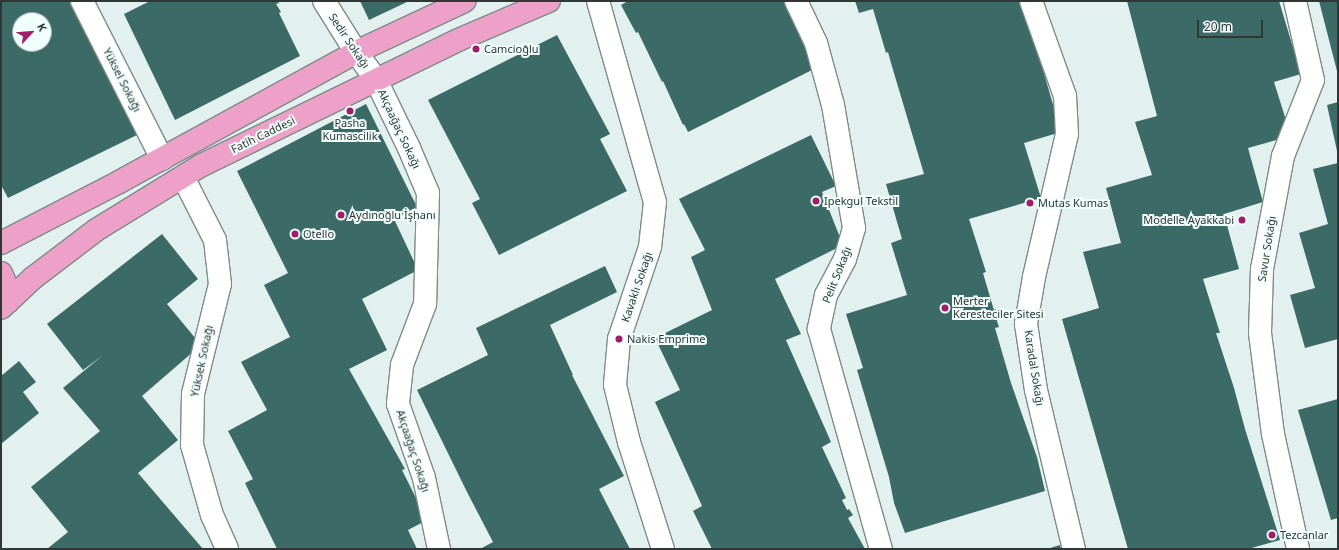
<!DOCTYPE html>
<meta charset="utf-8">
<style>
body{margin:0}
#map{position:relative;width:1339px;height:550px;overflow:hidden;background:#e2f1ef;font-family:"Noto Sans",sans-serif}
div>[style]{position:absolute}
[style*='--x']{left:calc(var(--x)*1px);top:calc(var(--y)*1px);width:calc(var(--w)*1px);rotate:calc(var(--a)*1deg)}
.building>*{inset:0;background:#3c6a66}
.roads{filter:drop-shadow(1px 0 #7e8b8a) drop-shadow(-1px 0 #7e8b8a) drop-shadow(0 1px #7e8b8a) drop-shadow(0 -1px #7e8b8a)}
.minor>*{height:22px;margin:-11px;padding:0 11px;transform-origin:11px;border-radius:11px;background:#fff}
.major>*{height:22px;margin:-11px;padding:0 11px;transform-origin:11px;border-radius:11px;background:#eda1c9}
.dots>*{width:11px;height:11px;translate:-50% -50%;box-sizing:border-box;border:2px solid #f0fefc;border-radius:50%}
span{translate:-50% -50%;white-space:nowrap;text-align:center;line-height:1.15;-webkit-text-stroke:4px #f0fefc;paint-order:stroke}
.street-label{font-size:11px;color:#313636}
.poi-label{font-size:11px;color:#313636}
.left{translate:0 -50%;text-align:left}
.right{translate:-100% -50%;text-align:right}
.frame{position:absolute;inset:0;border:2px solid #313636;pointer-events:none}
.north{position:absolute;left:12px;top:12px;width:40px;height:40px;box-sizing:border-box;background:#f0fefc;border:1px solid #a4aead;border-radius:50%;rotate:64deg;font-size:11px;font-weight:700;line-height:16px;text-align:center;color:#313636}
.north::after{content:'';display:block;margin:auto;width:14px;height:18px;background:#a11d6c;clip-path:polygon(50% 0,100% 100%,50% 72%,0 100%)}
.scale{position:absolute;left:1197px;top:20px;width:66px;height:18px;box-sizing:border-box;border:2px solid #313636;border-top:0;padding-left:5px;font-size:12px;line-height:14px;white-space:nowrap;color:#313636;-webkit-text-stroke:3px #f0fefc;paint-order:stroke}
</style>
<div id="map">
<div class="building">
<i style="clip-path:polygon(evenodd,1px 1px,73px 1px,139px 134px,8px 198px,1px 185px,1px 1px,20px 20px,44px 20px,44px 44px,20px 44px,20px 20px)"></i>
<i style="clip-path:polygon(150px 1px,278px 1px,279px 3px,276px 4px,281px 12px,279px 13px,300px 56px,175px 120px,124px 14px)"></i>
<i style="clip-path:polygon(360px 1px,409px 1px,369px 20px)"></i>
<i style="clip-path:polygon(628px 1px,786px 1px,816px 68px,688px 132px,684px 124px,683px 125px,663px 81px,662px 82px,638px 32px,636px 33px,621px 5px)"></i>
<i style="clip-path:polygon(855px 1px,1027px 1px,1029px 22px,1061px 132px,1024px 143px,1041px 198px,969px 219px,986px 272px,983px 273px,993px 307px,994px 310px,996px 309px,998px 317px,996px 318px,999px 327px,995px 328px,1011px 383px,1037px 457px,1045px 491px,905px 533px,894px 503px,889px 477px,857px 370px,863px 368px,846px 314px,907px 295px,891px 243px,902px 239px,886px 184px,924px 174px,891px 63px,888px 52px,886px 53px,873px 9px,859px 13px)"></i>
<i style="clip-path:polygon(1127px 1px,1279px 1px,1301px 74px,1274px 82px,1291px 136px,1248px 148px,1263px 202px,1224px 214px,1239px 269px,1203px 279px,1220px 333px,1216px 333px,1234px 388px,1245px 429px,1280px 540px,1248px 549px,1128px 549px,1062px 319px,1099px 308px,1083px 252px,1121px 243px,1106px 188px,1152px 175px,1135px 122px,1157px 116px)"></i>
<i style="clip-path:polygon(1319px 1px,1338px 1px,1338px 71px,1337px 71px)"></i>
<i style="clip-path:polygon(557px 35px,610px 134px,600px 139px,627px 191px,499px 255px,472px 203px,480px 199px,428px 100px)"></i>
<i style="clip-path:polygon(1338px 102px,1338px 151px,1337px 151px,1327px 105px)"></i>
<i style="clip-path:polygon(366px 104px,417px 207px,394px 219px,418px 270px,362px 299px,387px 350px,349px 369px,405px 469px,402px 470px,427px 520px,408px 530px,417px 549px,277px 549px,245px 483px,253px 479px,228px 431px,267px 410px,241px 362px,290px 337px,264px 285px,288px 273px,237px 171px)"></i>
<i style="clip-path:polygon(811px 135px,836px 186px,822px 192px,843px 245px,775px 279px,801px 334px,786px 340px,831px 442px,822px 447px,846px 498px,842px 500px,847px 510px,849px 509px,853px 515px,848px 518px,865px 549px,712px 549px,693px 511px,702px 506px,655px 402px,680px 390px,655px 338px,712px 310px,691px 257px,705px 250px,679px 199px)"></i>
<i style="clip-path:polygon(1338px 163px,1338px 339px,1305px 348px,1290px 295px,1315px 288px,1299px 233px,1328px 224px,1313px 169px)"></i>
<i style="clip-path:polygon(162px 234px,198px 279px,167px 304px,201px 345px,142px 396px,178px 440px,138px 473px,203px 549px,47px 549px,68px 532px,31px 487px,100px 431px,63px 388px,102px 356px,83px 370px,47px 324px)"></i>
<i style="clip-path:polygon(605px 266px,617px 292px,550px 325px,573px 375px,572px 375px,624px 476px,599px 489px,630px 549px,480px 549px,493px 542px,467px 492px,417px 390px,488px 355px,476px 328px)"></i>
<i style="clip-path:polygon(19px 361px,36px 382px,23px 392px,39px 413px,1px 444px,1px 376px)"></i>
<i style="clip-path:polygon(1338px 399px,1338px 518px,1331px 520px,1298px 410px)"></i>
<i style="clip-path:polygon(1060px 545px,1061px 549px,1047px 549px)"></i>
</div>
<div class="roads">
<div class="minor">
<i style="--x:82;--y:1;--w:177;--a:63.1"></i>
<i style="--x:324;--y:1;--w:60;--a:57.9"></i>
<i style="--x:356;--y:52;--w:34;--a:54"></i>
<i style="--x:376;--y:80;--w:76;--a:64.1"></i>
<i style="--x:409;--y:148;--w:49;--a:67.1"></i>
<i style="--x:428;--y:193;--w:111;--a:91.5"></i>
<i style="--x:425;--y:304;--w:65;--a:110.7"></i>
<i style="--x:402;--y:365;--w:39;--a:96"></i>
<i style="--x:398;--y:404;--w:78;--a:70.6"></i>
<i style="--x:424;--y:478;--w:73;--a:78.1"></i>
<i style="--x:598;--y:1;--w:209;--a:74.2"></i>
<i style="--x:655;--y:202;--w:45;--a:96.3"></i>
<i style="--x:650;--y:247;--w:97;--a:108.6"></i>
<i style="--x:619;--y:339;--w:46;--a:95"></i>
<i style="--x:615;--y:385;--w:59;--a:76.2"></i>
<i style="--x:629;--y:442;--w:112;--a:72.4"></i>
<i style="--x:796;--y:1;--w:47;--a:64.5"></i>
<i style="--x:816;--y:43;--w:64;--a:74.7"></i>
<i style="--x:833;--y:105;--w:125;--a:80.3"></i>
<i style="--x:854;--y:228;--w:32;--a:106"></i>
<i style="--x:845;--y:259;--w:41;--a:117.8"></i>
<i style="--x:826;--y:295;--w:35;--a:102"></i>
<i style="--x:819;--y:329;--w:229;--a:74.3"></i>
<i style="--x:1031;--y:1;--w:101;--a:70.3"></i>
<i style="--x:1065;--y:96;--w:38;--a:87"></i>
<i style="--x:1067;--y:134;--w:147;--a:103"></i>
<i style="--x:1034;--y:277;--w:48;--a:99.7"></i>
<i style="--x:1026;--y:324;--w:67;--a:81.4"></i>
<i style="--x:1036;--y:390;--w:163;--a:76.6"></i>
<i style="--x:1295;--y:1;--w:81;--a:77.2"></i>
<i style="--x:1313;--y:80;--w:82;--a:111.5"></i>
<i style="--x:1283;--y:156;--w:115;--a:100.5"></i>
<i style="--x:1262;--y:269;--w:64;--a:91.8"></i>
<i style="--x:1260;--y:333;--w:102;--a:82.7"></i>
<i style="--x:1273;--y:434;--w:118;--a:77.7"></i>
<i style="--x:183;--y:177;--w:71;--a:63.1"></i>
<i style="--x:215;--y:240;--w:44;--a:83.5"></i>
<i style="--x:220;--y:284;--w:113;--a:103.8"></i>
<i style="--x:193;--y:394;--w:51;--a:91.1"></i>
<i style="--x:192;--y:445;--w:73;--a:74.1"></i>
<i style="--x:212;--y:515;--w:37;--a:66"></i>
</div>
<div class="major">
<i style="--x:1;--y:243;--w:133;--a:-27.3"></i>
<i style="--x:119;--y:182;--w:270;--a:-28.7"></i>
<i style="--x:356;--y:52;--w:120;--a:-25.1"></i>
<i style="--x:1;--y:273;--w:21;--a:67"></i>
<i style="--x:9;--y:292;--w:10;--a:96"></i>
<i style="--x:1;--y:308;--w:44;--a:-43.2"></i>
<i style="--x:33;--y:278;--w:79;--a:-37.3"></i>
<i style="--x:96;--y:230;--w:122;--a:-31.6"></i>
<i style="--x:200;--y:166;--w:287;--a:-26"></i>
<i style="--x:458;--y:40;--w:99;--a:-23.2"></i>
</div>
</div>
<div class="dots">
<i style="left:476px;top:49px;background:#a11d6c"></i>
<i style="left:350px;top:111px;background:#a11d6c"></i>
<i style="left:816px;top:201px;background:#a11d6c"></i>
<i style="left:1030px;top:203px;background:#a11d6c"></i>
<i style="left:341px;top:215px;background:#a11d6c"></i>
<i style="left:1242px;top:220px;background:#a11d6c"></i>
<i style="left:295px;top:234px;background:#a11d6c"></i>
<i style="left:945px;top:308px;background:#a11d6c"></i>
<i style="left:619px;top:339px;background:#a11d6c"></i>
<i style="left:1272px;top:535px;background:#a11d6c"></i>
</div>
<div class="street-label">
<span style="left:349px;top:41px;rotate:56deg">Sedir Sokağı</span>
<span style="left:122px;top:80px;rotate:63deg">Yüksel Sokağı</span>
<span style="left:399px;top:129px;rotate:65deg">Akçaağaç Sokağı</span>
<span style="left:263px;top:135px;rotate:-26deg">Fatih Caddesi</span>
<span style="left:1267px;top:249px;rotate:-81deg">Savur Sokağı</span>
<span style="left:837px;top:275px;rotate:-68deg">Pelit Sokağı</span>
<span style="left:637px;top:287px;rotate:-71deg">Kavaklı Sokağı</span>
<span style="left:202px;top:361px;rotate:-78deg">Yüksek Sokağı</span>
<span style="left:1034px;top:368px;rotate:81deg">Karadal Sokağı</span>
<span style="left:413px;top:451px;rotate:72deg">Akçaağaç Sokağı</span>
</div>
<div class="poi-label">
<span class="left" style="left:484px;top:49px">Camcioğlu</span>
<span style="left:350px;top:130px">Pasha<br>Kumascilik</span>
<span class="left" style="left:824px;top:201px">Ipekgul Tekstil</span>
<span class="left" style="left:1038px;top:203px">Mutas Kumas</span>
<span class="left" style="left:349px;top:215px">Aydınoğlu İşhanı</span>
<span class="right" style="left:1234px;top:220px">Modelle Ayakkabi</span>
<span class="left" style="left:303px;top:234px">Otello</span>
<span class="left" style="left:953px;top:308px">Merter<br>Keresteciler Sitesi</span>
<span class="left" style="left:627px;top:339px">Nakis Emprime</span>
<span class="left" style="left:1280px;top:535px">Tezcanlar</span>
</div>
<div class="frame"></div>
<div class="north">K</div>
<div class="scale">20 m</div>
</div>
